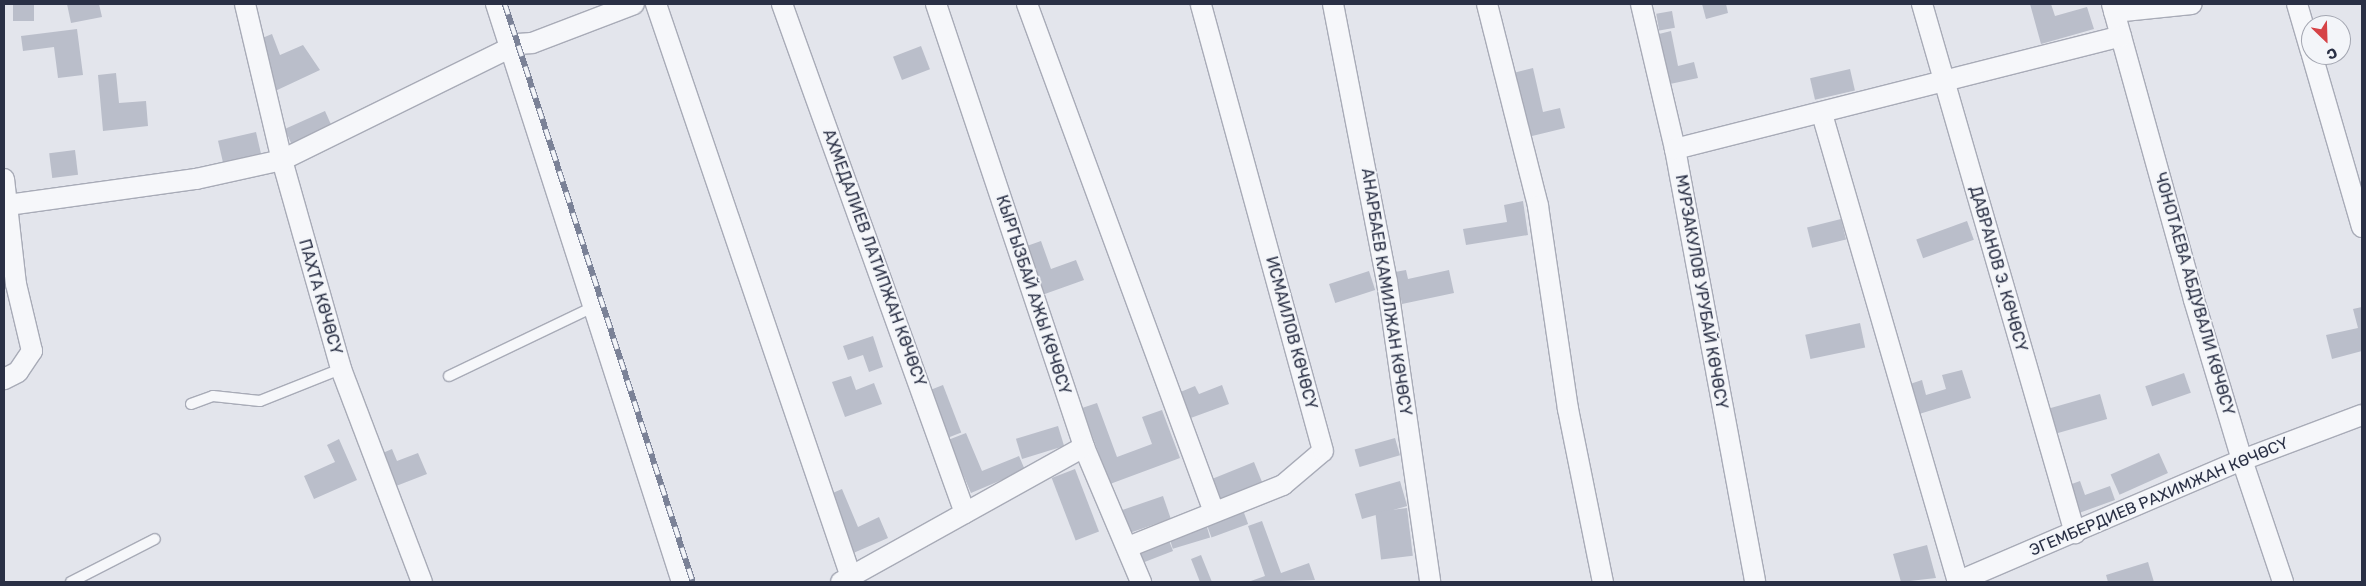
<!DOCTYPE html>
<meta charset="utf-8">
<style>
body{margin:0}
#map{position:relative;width:2366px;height:586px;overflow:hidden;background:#e3e5ec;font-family:Rubik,sans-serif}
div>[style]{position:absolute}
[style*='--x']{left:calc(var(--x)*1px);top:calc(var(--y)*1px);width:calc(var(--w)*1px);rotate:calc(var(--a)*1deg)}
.building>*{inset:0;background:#babeca;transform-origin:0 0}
.roads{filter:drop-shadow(1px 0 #a8abb7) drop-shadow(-1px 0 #a8abb7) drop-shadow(0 1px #a8abb7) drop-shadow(0 -1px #a8abb7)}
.service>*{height:10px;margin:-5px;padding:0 5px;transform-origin:5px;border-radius:5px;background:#f6f7fa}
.minor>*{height:20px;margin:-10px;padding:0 10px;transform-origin:10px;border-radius:10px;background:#f6f7fa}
.rail>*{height:5.5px;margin-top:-2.75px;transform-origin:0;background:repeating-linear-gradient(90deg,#f3f5f9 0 11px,#7b8297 0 22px);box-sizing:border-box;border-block:1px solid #7b8297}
span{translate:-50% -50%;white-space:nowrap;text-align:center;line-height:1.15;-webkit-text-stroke:4px #f3f5f9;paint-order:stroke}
.street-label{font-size:16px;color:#2a3045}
.frame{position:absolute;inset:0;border:5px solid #2a3045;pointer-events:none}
.north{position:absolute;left:2301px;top:15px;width:50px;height:50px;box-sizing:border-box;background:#f3f5f9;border:1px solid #a3a6b1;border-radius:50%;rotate:156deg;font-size:14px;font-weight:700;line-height:20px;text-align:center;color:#2a3045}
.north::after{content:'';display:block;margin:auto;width:18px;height:22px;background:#d64347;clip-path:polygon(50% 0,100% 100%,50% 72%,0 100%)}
</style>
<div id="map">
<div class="building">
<i style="left:13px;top:4px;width:21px;height:17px"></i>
<i style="clip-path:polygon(67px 4px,99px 4px,102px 17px,71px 23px)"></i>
<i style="clip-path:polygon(1702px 4px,1726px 4px,1728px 13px,1706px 19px)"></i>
<i style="clip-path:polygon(2030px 4px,2051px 4px,2055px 16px,2087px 7px,2094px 29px,2041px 44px)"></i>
<i style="left:1672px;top:11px;width:17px;height:16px;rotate:80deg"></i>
<i style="clip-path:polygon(77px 29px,83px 75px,58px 78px,54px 47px,23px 51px,21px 36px)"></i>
<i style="clip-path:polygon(1671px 31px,1678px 66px,1694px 62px,1698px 78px,1670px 84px,1659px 34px)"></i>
<i style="clip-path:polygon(272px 34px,280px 55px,303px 45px,320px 70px,273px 92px,255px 41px)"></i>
<i style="left:921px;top:46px;width:25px;height:30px;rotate:69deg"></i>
<i style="clip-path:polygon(1533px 68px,1543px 112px,1560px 108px,1565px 128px,1528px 137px,1513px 73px)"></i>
<i style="left:1850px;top:69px;width:22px;height:41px;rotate:77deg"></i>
<i style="clip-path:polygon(116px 73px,119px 103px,146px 101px,148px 126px,103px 131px,98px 75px)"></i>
<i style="left:325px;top:111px;width:17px;height:44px;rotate:66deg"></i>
<i style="left:256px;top:132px;width:23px;height:39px;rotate:77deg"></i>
<i style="left:75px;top:150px;width:25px;height:26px;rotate:83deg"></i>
<i style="clip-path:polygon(1523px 201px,1528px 235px,1466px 245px,1463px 229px,1507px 222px,1504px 205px)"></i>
<i style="left:1841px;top:219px;width:21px;height:35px;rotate:76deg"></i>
<i style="left:1967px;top:221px;width:20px;height:54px;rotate:70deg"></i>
<i style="clip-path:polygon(1041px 241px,1051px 269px,1076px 260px,1084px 280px,1042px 295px,1024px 247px)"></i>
<i style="clip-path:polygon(1406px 270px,1408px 279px,1449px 270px,1454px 293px,1402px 304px,1395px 272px)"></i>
<i style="left:1369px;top:271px;width:20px;height:42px;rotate:72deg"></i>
<i style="clip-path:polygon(2362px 307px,2362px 351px,2332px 359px,2326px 335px,2358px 328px,2353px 309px)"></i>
<i style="left:1860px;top:323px;width:25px;height:56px;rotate:78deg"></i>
<i style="clip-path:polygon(873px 336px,883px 367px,869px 372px,863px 355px,848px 360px,843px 346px)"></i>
<i style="clip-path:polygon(1962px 370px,1971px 398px,1916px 415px,1907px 385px,1922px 380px,1926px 395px,1946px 389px,1942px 375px)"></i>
<i style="left:2184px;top:373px;width:21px;height:41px;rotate:71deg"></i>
<i style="clip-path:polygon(851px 376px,856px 390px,874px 383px,882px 404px,845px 417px,832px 382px)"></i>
<i style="left:943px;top:385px;width:51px;height:15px;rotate:69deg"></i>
<i style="clip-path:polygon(1222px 385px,1229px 404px,1188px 419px,1178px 393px,1195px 386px,1199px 394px)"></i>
<i style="left:2100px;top:394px;width:26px;height:53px;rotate:74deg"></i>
<i style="clip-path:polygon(1097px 403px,1117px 457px,1152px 444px,1142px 417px,1162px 410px,1180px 458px,1110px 484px,1082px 408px)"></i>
<i style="left:1058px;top:426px;width:21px;height:44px;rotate:73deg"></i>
<i style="clip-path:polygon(966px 433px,982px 471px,1019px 456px,1025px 470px,971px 493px,948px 440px)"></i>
<i style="left:1395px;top:438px;width:18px;height:42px;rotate:74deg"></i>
<i style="clip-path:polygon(339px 439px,357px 480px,314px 499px,304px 476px,335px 462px,327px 445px)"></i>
<i style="clip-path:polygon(392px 449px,397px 461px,418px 453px,427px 474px,391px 488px,378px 455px)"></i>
<i style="left:2159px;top:453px;width:22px;height:53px;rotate:66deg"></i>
<i style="left:1254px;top:462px;width:22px;height:48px;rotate:68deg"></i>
<i style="left:1075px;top:469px;width:67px;height:25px;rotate:69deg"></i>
<i style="left:1400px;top:481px;width:26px;height:47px;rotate:74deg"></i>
<i style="clip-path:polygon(2080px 481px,2085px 495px,2110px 486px,2115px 500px,2079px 513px,2069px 485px)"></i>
<i style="clip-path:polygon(842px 489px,858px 527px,879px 517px,888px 538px,851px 554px,828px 495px)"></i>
<i style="left:1163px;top:496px;width:24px;height:43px;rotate:71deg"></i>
<i style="left:1407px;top:508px;width:48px;height:32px;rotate:83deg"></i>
<i style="left:1243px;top:510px;width:15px;height:39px;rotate:70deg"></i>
<i style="clip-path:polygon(1262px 521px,1281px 573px,1309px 563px,1315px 580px,1248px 582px,1265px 576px,1248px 526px)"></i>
<i style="left:1206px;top:524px;width:14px;height:39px;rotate:73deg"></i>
<i style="left:1168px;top:538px;width:14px;height:34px;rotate:69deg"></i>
<i style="clip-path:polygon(1927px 545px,1936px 578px,1901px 582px,1893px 554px)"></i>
<i style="clip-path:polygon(1201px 555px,1212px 582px,1200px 582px,1191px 559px)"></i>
<i style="clip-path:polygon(2148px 562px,2154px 582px,2108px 582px,2106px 575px)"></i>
</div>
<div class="roads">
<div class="service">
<i style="--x:449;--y:376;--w:160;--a:-25.6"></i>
<i style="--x:191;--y:404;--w:23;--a:-20"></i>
<i style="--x:213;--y:396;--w:47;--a:6.1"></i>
<i style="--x:260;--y:401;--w:87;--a:-21.6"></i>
<i style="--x:71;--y:582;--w:94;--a:-27.1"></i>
</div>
<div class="minor">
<i style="--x:245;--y:4;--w:160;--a:76.7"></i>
<i style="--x:282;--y:160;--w:217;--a:74.2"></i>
<i style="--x:341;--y:369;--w:228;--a:69.2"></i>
<i style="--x:496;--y:4;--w:607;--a:72.16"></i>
<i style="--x:656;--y:4;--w:605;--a:71.21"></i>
<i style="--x:782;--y:4;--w:541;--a:70.23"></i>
<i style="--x:936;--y:4;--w:467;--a:71.5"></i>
<i style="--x:1084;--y:447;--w:147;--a:67.1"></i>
<i style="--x:1027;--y:4;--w:541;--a:69.79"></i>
<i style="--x:1333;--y:4;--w:283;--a:79"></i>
<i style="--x:1387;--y:282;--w:303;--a:81.8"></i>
<i style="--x:1487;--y:4;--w:208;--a:75.8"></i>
<i style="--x:1538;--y:206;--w:205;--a:81.6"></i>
<i style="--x:1568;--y:409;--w:177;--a:78.6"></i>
<i style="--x:1641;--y:4;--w:149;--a:76.8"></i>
<i style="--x:1675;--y:149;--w:440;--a:79.5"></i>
<i style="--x:1922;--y:4;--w:551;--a:73.87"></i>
<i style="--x:2112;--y:4;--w:307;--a:74.5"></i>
<i style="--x:2194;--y:300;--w:167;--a:73.3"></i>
<i style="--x:2242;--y:460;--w:129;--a:71.4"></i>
<i style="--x:2297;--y:4;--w:50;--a:73.7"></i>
<i style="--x:2114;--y:12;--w:78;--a:-5.9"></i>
<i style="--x:2312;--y:55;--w:179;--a:73.8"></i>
<i style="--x:1822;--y:114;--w:487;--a:73.8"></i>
<i style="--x:1675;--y:149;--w:460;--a:-14.2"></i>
<i style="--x:4;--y:179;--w:106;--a:83.5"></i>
<i style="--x:16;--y:284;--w:69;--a:76.6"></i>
<i style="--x:32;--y:351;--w:25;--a:124"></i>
<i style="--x:18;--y:372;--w:16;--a:153"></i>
<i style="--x:8;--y:205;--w:190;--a:-7.9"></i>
<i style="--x:196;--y:179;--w:88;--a:-12.5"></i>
<i style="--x:282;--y:160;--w:263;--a:-26.2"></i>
<i style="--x:518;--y:44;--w:14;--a:-4"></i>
<i style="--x:532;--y:43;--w:109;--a:-20.9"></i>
<i style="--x:1128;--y:547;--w:167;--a:-21.8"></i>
<i style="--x:1283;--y:485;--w:52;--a:-40.4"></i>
<i style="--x:1323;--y:451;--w:463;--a:-105.3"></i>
<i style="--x:841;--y:582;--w:278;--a:-29.1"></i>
<i style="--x:1957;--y:582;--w:310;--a:-23.2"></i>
<i style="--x:2242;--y:460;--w:128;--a:-20.6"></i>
</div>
</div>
<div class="rail">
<i style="--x:505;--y:4;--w:608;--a:71.98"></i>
</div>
<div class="street-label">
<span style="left:874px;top:258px;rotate:70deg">АХМЕДАЛИЕВ ЛАТИПЖАН КӨЧӨСҮ</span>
<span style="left:1998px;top:269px;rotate:74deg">ДАВРАНОВ Э. КӨЧӨСҮ</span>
<span style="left:1386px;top:292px;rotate:81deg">АНАРБАЕВ КАМИЛЖАН КӨЧӨСҮ</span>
<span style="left:1701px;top:292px;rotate:80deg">МУРЗАКУЛОВ УРУБАЙ КӨЧӨСҮ</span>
<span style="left:2194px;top:294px;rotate:74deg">ЧОНОТАЕВА АБДУВАЛИ КӨЧӨСҮ</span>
<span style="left:1033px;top:295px;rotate:72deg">КЫРГЫЗБАЙ АЖЫ КӨЧӨСҮ</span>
<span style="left:320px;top:297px;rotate:74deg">ПАХТА КӨЧӨСҮ</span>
<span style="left:1291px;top:333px;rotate:75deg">ИСМАИЛОВ КӨЧӨСҮ</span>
<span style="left:2159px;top:497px;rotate:-23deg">ЭГЕМБЕРДИЕВ РАХИМЖАН КӨЧӨСҮ</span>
</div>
<div class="frame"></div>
<div class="north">С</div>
</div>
